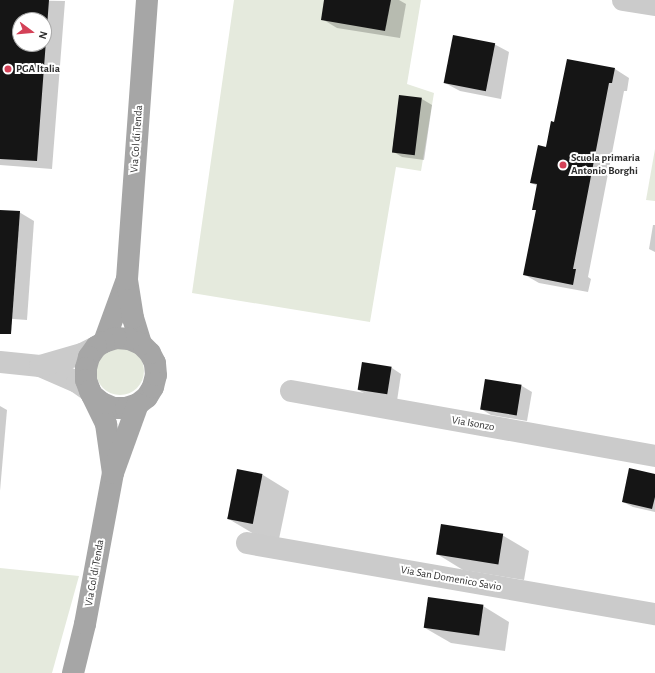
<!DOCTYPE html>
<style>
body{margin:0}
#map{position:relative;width:655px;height:673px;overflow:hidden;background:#fff;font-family:"Alegreya Sans",sans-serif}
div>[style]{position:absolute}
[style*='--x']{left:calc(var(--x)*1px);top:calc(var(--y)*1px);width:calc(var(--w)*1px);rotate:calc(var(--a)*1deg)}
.green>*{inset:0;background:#e5eadd}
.round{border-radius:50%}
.shadow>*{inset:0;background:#0003}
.building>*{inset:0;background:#151515;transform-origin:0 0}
.minor>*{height:22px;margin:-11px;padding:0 11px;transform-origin:11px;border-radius:11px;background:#cbcbcb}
.major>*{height:22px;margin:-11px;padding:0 11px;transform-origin:11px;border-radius:11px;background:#a6a6a6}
.dots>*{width:11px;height:11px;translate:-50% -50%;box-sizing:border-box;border:2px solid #fff;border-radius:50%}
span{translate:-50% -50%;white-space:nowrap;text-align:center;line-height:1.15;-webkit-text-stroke:4px #fff;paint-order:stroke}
.poi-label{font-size:11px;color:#2e2e2e;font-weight:700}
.left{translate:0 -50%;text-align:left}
.street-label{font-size:11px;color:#2e2e2e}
.north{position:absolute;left:12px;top:12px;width:40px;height:40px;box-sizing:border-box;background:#fff;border:1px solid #ababab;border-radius:50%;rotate:106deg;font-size:11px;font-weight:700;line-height:16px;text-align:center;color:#2e2e2e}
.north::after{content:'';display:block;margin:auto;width:14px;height:18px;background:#d44157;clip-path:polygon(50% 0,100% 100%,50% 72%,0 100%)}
</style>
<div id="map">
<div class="green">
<i style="clip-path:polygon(234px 0,421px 0,407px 84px,434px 93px,421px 171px,396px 167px,370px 322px,192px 293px)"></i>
<i style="clip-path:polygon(655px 149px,655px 201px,646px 200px)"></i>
<i class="round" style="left:96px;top:347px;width:48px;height:48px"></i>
<i style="clip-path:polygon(0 568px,79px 576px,52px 673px,0 673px)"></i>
</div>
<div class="shadow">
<i style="clip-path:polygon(evenodd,0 0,65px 1px,52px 169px,0 165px,0 0,20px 20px,44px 20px,44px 44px,20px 44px,20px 20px)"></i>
<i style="clip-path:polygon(325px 0,399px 0,406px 4px,400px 38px,337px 28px,322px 19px)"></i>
<i style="clip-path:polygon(494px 44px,509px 52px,501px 99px,460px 91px,445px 83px)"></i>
<i style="clip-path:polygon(615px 69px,629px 78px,627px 91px,624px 91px,588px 277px,591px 279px,588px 292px,539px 283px,525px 275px,537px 211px,533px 209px,538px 186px,531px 183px,555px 124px)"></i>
<i style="clip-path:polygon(400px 96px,422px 99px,432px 105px,424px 160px,402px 157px,392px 151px)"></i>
<i style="clip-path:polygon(0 211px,19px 212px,34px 221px,27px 320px,0 318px)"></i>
<i style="clip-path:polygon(653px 225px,655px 225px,655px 252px,649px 249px)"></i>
<i style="clip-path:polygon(392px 368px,401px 374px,397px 401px,368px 395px,358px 390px)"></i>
<i style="clip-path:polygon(522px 386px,532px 392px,527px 421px,491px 415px,481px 409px)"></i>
<i style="clip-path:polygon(0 406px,7px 410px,0 491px)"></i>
<i style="clip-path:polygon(263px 475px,289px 491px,279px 539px,254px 534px,227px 518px)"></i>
<i style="clip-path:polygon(655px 475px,655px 512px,633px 507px,623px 502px)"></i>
<i style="clip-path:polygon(502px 535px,529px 551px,524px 580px,463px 570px,437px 554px)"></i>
<i style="clip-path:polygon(483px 606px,509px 622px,505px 651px,451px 643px,425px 628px)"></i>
</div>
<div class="building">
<i style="clip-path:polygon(evenodd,0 0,49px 0,37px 161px,0 159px,0 0,20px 20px,44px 20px,44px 44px,20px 44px,20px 20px)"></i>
<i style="clip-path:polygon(324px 0,391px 0,385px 31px,321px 20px)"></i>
<i style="left:453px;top:35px;width:43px;height:49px;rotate:11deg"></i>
<i style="clip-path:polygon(567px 59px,615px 68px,612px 83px,609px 83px,573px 269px,576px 269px,573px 285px,523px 275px,536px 210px,532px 210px,537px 184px,530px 183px,538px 145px,546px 147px,551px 121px,554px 122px)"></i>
<i style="left:399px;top:95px;width:23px;height:58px;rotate:7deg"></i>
<i style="clip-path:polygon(0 210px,20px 211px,11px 334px,0 334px)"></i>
<i style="left:362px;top:362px;width:30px;height:28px;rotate:9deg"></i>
<i style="left:485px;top:379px;width:37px;height:31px;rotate:9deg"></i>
<i style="clip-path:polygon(629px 468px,655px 474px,655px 497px,652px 509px,622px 502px)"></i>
<i style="left:237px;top:469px;width:26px;height:51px;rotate:11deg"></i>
<i style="left:441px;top:524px;width:63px;height:31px;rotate:9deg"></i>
<i style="left:428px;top:597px;width:56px;height:31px;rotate:8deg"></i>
</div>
<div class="minor">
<i style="--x:623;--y:0;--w:32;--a:9"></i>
<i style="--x:0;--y:362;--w:40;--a:5.7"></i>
<i style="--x:40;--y:366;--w:40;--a:23.4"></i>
<i style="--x:77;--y:382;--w:16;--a:35"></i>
<i style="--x:40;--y:366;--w:44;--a:-15.9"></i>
<i style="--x:82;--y:354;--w:16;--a:-27"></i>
<i style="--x:291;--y:391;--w:370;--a:10.1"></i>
<i style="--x:247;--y:543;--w:414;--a:9.9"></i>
</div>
<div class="major">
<i style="--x:104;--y:342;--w:64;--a:-69.9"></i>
<i style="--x:141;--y:344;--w:27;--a:-107"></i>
<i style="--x:133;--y:318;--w:39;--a:-99"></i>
<i style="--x:127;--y:279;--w:280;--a:-85.9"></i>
<i style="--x:92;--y:395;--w:13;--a:39"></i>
<i style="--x:102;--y:403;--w:12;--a:24"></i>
<i style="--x:113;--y:408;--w:13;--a:0"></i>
<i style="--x:126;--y:408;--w:13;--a:-18"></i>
<i style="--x:138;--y:404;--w:11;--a:-38"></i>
<i style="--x:147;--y:397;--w:12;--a:-59"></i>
<i style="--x:153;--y:387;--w:12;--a:-76"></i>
<i style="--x:156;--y:375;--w:12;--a:-95"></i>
<i style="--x:155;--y:363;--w:11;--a:-117"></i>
<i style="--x:150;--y:353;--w:13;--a:-135"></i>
<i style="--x:141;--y:344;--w:13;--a:-157"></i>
<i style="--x:129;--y:339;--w:13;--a:-176"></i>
<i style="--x:116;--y:338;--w:13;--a:162"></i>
<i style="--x:104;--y:342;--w:9;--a:148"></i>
<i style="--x:96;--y:347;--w:12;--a:125"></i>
<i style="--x:89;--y:357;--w:11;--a:105"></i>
<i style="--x:86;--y:368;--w:12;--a:90"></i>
<i style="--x:86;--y:380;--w:12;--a:70"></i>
<i style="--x:90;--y:391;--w:37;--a:64"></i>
<i style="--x:106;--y:424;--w:49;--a:81.9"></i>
<i style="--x:73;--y:673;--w:50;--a:-76.2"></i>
<i style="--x:85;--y:624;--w:154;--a:-79.5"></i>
<i style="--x:113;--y:473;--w:73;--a:-70.1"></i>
</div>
<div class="dots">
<i style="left:8px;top:69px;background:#d44157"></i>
<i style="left:563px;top:165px;background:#d44157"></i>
</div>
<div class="poi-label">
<span class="left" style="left:16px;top:69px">PGA Italia</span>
<span class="left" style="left:571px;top:165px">Scuola primaria<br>Antonio Borghi</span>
</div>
<div class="street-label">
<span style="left:137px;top:139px;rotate:-86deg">Via Col di Tenda</span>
<span style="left:473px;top:424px;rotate:10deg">Via Isonzo</span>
<span style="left:95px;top:573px;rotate:-80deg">Via Col di Tenda</span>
<span style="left:451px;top:579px;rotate:10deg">Via San Domenico Savio</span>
</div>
<div class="north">N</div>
</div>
